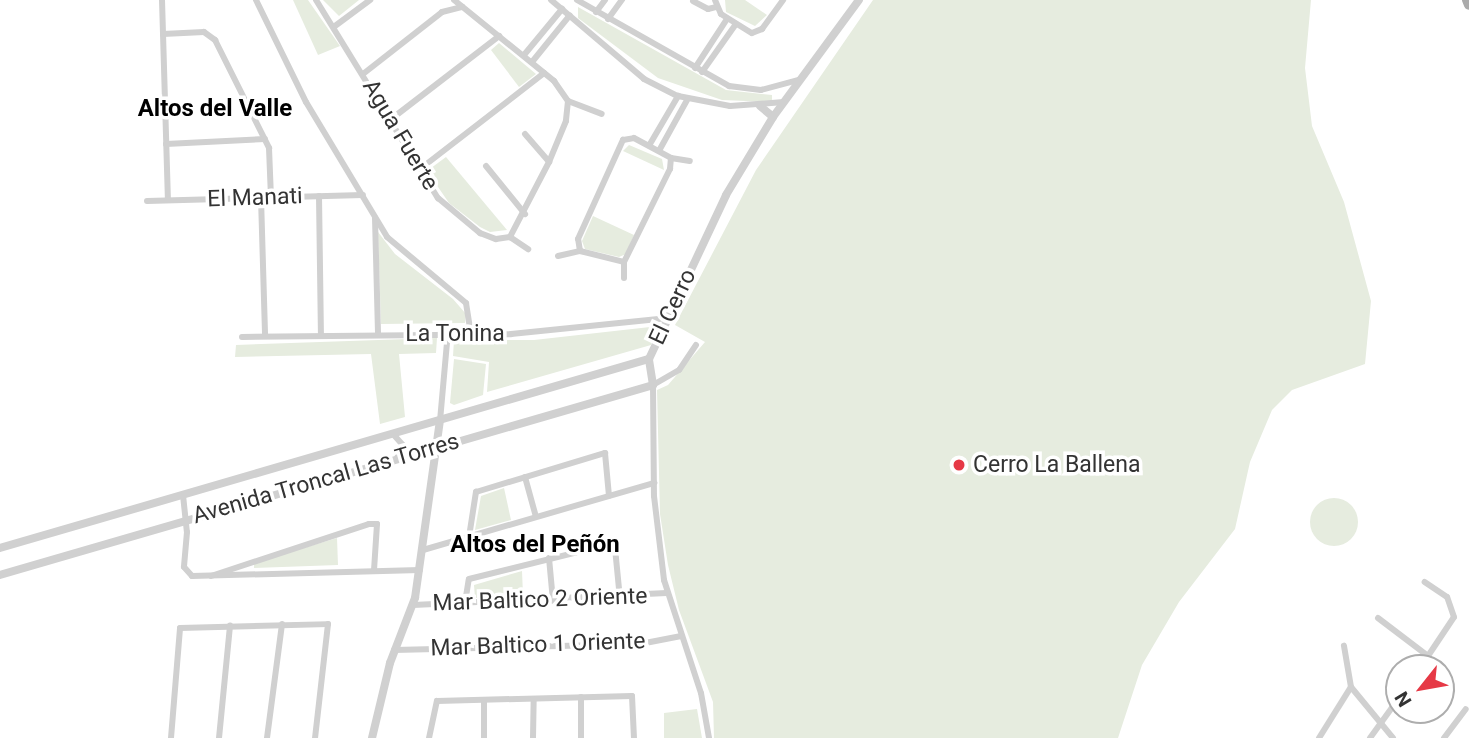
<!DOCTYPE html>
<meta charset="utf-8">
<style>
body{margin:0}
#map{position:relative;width:1469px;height:738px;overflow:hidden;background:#fff;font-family:Roboto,sans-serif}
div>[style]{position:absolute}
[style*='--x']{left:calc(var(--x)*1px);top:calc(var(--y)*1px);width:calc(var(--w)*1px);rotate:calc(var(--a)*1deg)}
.green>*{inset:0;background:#e6ecdf}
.round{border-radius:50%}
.minor>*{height:6px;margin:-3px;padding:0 3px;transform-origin:3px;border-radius:3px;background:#d0d0d0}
.tertiary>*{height:8px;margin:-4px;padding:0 4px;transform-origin:4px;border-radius:4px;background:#d0d0d0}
.primary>*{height:10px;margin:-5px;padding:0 5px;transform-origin:5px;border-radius:5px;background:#ababab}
.dots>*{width:19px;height:19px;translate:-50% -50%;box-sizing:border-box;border:4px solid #fff;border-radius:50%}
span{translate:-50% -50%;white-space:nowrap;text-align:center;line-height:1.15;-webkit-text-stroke:7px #fff;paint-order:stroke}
.street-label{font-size:23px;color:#333}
.poi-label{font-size:23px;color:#333}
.left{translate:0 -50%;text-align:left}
.neighbourhood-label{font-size:24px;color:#000;font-weight:700}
.north{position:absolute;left:1385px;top:654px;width:70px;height:70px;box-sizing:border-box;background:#fff;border:2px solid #adadad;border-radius:50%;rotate:239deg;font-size:19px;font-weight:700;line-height:28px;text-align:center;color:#333}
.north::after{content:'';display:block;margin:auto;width:24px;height:32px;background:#e63946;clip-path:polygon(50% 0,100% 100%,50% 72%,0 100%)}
</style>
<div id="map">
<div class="green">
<i style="clip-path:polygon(293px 0,308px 0,340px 46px,318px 55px)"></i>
<i style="clip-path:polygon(323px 0,359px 0,339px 16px)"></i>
<i style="clip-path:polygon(725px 0,745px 0,767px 15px,755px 26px,726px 12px)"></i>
<i style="clip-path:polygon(873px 0,1311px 0,1305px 68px,1312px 126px,1344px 202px,1371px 301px,1365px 364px,1292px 390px,1272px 410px,1250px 462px,1235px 529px,1179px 602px,1142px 665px,1118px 738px,714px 738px,713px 702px,679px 610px,668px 565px,660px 514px,657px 390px,668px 385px,705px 342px,675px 325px,756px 170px)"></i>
<i style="clip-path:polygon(578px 7px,726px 90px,772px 95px,772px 102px,722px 100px,658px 78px,578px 18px)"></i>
<i style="clip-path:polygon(499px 43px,536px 74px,519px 87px,491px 50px)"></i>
<i style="clip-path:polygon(629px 145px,662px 159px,664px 170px,623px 151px)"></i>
<i style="clip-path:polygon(446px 157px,507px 230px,490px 232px,480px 227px,449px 203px,427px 171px)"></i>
<i style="clip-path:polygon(593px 216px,634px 235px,626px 254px,619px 257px,585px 249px,582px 241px)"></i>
<i style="clip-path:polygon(378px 232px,395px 254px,453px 299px,466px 314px,465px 323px,381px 324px)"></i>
<i style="clip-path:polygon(659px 326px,651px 345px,487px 392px,489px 362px,453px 356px,454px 340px,534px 340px)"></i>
<i style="clip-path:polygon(437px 338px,436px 353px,399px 354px,405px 417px,380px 424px,371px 354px,235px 357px,236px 345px)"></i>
<i style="clip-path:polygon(454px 359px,486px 364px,483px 395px,454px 405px,450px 403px)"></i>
<i style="clip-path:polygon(504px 488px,511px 520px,475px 530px,481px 496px)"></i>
<i class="round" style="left:1310px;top:498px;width:48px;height:48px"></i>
<i style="clip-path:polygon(337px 538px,338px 565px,254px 568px,254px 563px)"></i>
<i style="clip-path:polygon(522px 571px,523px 595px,475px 598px,474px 585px)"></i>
<i style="clip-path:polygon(697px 709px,702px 738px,664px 738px,664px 713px)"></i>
</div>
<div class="minor">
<i style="--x:162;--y:0;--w:200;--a:88.3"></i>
<i style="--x:256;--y:0;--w:114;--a:63.9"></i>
<i style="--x:306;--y:102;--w:157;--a:59"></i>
<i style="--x:387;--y:237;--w:103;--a:39.9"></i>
<i style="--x:466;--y:303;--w:30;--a:81"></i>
<i style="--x:316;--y:0;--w:233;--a:58.4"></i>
<i style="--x:438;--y:198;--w:55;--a:39.8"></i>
<i style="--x:480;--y:233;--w:17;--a:21"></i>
<i style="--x:496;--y:239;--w:14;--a:-8"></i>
<i style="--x:454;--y:0;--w:129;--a:39"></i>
<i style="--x:554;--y:81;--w:24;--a:55"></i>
<i style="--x:568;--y:101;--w:20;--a:96"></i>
<i style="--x:566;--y:121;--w:44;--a:112.5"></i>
<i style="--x:549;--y:162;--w:85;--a:117.5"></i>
<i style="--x:551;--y:0;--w:122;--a:40.3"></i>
<i style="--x:644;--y:79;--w:38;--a:27"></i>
<i style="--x:678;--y:96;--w:53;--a:10.9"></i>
<i style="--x:730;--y:106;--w:54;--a:-4.2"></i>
<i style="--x:577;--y:0;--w:175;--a:29.5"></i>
<i style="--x:729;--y:86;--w:32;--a:7"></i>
<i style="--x:761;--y:90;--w:39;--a:-15"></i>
<i style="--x:715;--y:0;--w:15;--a:67"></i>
<i style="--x:721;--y:14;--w:36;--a:32"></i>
<i style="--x:752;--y:33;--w:11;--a:-22"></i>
<i style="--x:762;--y:29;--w:36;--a:-54"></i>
<i style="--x:693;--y:1;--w:17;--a:28"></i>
<i style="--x:708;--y:9;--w:8;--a:-14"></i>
<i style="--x:596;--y:12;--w:15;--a:-53"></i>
<i style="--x:608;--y:19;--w:24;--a:-54"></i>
<i style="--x:335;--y:26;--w:44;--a:-36.6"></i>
<i style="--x:163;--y:34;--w:41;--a:-2.8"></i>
<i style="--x:204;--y:32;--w:14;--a:36"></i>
<i style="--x:215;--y:40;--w:121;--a:63.4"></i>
<i style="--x:269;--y:148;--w:49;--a:87.7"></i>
<i style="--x:524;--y:55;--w:60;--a:-50.4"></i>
<i style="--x:532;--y:62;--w:60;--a:-51"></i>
<i style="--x:695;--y:68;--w:59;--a:-56.9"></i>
<i style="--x:702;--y:72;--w:59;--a:-54.7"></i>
<i style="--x:363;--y:74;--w:100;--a:-38.1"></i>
<i style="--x:442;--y:12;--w:21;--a:-14"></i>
<i style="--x:568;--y:101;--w:36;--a:21"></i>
<i style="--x:390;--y:120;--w:138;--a:-37.6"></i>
<i style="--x:525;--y:134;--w:37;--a:49"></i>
<i style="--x:166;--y:144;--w:99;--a:-2.9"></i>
<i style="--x:650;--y:144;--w:56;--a:-59.7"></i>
<i style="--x:660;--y:149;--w:56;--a:-61.1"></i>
<i style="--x:486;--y:166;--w:62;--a:50.9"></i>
<i style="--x:420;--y:169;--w:157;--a:-37.7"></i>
<i style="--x:319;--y:196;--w:139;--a:89.2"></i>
<i style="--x:261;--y:198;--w:138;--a:88.3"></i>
<i style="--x:147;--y:201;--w:216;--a:-1.6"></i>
<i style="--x:375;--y:218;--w:115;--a:88.5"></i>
<i style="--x:510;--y:237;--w:22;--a:34"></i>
<i style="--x:580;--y:251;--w:12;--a:-99"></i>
<i style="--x:578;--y:239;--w:109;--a:-65.6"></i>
<i style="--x:623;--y:140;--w:11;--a:-10"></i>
<i style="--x:634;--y:138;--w:42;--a:28.4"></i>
<i style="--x:671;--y:158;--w:19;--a:9"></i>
<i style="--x:558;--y:256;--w:23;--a:-13"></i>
<i style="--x:580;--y:251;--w:45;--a:14"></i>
<i style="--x:624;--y:262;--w:104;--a:-63.7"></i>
<i style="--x:670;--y:169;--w:11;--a:-85"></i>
<i style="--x:624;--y:262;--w:16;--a:90"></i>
<i style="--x:242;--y:337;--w:269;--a:-0.6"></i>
<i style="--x:511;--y:334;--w:158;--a:-5.8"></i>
<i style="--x:696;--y:345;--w:30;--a:124"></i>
<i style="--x:679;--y:370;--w:30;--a:150"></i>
<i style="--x:653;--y:385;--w:111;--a:89.5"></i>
<i style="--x:654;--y:496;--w:85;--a:83.2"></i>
<i style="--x:664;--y:580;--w:119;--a:71.9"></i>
<i style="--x:701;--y:693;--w:46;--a:79.9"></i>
<i style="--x:440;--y:421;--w:89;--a:-84.9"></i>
<i style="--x:393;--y:434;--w:15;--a:48"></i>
<i style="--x:403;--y:445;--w:14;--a:115"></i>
<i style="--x:525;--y:477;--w:41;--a:74.6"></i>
<i style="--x:183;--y:495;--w:37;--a:84"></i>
<i style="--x:187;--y:532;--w:35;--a:95"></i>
<i style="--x:184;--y:567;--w:12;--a:48"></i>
<i style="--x:192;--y:576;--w:228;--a:-1.5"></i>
<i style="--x:469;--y:537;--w:46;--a:-81.2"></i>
<i style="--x:476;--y:492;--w:135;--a:-16.8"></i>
<i style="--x:605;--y:453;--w:43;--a:84.7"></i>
<i style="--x:423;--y:550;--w:241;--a:-16.2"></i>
<i style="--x:549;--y:558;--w:43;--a:84.7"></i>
<i style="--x:211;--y:576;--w:166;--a:-18.2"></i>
<i style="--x:369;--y:524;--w:8;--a:0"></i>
<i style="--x:377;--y:524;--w:47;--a:93.7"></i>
<i style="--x:465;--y:603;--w:24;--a:-81"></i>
<i style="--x:469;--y:579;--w:145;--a:-13.9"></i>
<i style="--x:610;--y:544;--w:6;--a:39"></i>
<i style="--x:615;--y:548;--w:51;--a:84.4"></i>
<i style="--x:413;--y:605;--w:254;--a:-2.7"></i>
<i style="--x:1378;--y:618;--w:63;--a:37.2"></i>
<i style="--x:394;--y:650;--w:246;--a:-1.4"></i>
<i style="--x:640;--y:644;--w:42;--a:-11"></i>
<i style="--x:1420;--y:668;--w:61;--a:-56.3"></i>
<i style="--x:1454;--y:617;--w:21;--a:-109"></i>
<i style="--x:1447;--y:597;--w:27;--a:-146"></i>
<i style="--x:1351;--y:687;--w:66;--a:50.5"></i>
<i style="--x:484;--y:700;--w:38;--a:90"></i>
<i style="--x:171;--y:738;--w:110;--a:-85.3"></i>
<i style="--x:180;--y:628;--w:148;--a:-1.5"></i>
<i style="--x:328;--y:624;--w:115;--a:96.5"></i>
<i style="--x:219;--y:738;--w:113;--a:-84.4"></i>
<i style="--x:267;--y:738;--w:115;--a:-82.5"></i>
<i style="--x:429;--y:738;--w:38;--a:-78"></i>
<i style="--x:437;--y:701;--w:195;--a:-1.5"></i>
<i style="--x:632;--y:696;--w:42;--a:87.3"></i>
<i style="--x:533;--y:738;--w:39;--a:-89"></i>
<i style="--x:581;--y:738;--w:41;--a:-90"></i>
<i style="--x:1319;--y:738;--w:60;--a:-57.9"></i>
<i style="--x:1351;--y:687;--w:42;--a:-99.7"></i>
<i style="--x:1370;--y:738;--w:49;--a:-54.1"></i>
<i style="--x:1444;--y:738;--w:36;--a:-53"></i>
</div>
<div class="tertiary">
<i style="--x:760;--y:106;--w:17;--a:40"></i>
<i style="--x:0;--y:548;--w:676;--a:-16.24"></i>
<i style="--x:0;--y:575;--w:680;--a:-16.22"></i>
<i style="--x:653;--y:385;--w:26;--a:-99"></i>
<i style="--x:649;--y:359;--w:181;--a:-64.8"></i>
<i style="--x:726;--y:195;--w:91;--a:-58.9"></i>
<i style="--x:773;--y:117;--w:145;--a:-53.7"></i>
<i style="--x:372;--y:738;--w:77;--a:-76.5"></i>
<i style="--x:390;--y:663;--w:70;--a:-69"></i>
<i style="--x:415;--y:598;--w:179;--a:-82"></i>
</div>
<div class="primary">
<i style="--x:1467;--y:0;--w:5;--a:68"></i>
</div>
<div class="dots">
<i style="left:959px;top:465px;background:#e63946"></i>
</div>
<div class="street-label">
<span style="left:400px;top:135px;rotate:59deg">Agua Fuerte</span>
<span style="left:255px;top:198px;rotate:-2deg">El Manati</span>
<span style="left:673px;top:307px;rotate:-65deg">El Cerro</span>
<span style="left:455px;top:334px">La Tonina</span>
<span style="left:326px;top:479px;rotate:-16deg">Avenida Troncal Las Torres</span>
<span style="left:540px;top:600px;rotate:-2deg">Mar Baltico 2 Oriente</span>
<span style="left:538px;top:645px;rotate:-2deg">Mar Baltico 1 Oriente</span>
</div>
<div class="poi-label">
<span class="left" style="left:973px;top:465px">Cerro La Ballena</span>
</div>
<div class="neighbourhood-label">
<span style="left:215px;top:109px">Altos del Valle</span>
<span style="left:535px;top:545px">Altos del Peñón</span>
</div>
<div class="north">N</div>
</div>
